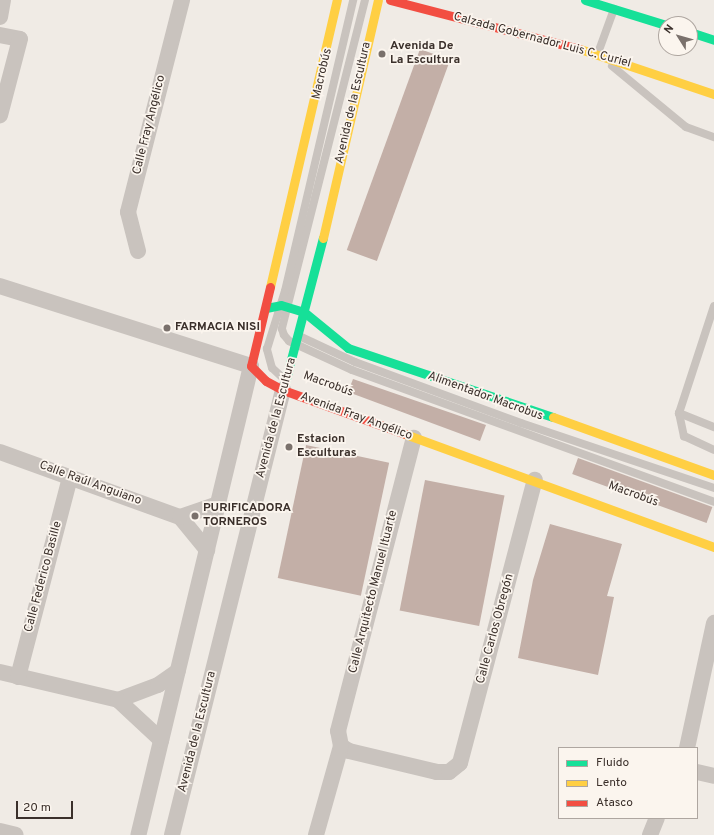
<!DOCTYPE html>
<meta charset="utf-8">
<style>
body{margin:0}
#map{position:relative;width:714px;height:835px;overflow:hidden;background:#f0ebe5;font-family:Overpass,sans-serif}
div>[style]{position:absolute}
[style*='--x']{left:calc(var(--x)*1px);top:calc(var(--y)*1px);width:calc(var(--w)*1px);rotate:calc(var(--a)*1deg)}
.building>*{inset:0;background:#c3afa7;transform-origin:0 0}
.lane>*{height:8px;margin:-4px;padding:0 4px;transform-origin:4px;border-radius:4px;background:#c9c3be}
.street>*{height:16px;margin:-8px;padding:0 8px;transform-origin:8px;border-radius:8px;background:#c9c3be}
.fast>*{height:9px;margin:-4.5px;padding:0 4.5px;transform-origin:4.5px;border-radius:4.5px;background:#16e098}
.slow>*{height:9px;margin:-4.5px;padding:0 4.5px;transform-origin:4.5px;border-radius:4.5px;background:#ffcf43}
.jam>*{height:9px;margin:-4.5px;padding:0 4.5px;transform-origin:4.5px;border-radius:4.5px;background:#f24e42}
.dots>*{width:11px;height:11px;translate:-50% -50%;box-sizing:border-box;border:2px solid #fbf5ee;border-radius:50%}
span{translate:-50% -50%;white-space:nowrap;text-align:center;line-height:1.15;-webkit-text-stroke:3.5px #fbf5ee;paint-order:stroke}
.street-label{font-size:12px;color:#3b302b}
.poi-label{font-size:12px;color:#3b302b;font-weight:700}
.left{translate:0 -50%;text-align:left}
.legend{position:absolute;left:558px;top:747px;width:140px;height:72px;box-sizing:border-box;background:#fbf5ee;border:1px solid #aea6a0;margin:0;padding:5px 7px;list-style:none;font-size:12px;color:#3b302b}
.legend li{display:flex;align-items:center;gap:8px;height:20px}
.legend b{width:20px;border:1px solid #aea6a0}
.north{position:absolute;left:658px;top:16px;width:40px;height:40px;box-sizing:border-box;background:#fbf5ee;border:1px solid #aea6a0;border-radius:50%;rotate:307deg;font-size:11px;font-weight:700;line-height:16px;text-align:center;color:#3b302b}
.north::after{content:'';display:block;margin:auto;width:14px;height:18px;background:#7a716c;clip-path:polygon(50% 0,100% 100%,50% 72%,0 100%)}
.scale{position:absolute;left:16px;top:801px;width:57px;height:18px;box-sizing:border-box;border:2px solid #3b302b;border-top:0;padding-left:5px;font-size:12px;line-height:14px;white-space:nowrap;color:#3b302b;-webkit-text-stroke:3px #fbf5ee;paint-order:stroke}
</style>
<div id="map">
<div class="building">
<i style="left:420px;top:49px;width:32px;height:214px;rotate:20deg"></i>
<i style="clip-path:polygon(353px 379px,486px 425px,480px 441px,348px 392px)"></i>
<i style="left:306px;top:445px;width:85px;height:136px;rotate:12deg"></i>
<i style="left:578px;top:458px;width:143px;height:17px;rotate:20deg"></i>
<i style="left:425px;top:480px;width:81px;height:133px;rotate:11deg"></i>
<i style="clip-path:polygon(550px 524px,622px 544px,607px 596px,614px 597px,598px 675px,518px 658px,533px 580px)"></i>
</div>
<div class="lane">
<i style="--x:365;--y:0;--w:339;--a:104.2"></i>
<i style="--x:282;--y:329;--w:6;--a:72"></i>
<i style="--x:284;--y:335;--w:8;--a:50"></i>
<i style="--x:289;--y:341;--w:69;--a:24.7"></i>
<i style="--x:352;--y:370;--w:385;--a:20"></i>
<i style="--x:598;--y:53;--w:47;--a:-70"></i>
<i style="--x:612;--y:66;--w:96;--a:39.5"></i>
<i style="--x:686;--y:127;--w:30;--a:20"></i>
<i style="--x:714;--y:306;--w:113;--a:108.1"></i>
<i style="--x:679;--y:413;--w:38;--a:22"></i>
<i style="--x:299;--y:336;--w:62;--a:24.9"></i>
<i style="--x:355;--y:362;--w:177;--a:20.2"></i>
<i style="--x:521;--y:423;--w:204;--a:18.6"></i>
<i style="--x:284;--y:379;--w:16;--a:-137"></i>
<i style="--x:272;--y:368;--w:20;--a:-105"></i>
<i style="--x:267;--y:349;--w:61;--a:-72.8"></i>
<i style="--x:285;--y:291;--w:299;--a:-76.8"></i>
<i style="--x:679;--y:413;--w:24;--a:78"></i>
<i style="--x:684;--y:436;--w:33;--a:25"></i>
</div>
<div class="street">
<i style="--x:0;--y:17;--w:17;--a:-80"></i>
<i style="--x:0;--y:35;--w:20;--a:11"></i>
<i style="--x:20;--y:39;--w:79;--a:104.7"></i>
<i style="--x:138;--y:251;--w:40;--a:-104.4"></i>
<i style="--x:128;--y:212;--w:219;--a:-75.7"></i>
<i style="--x:0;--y:286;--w:263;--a:17.7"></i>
<i style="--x:251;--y:366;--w:482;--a:103.5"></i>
<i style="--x:0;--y:452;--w:191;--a:19.9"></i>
<i style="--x:180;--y:517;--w:43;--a:50.7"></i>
<i style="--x:180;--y:517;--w:40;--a:-18.9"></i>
<i style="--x:0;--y:672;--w:121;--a:13.3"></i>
<i style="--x:118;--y:700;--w:43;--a:-20.6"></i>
<i style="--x:158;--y:685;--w:24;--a:-35"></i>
<i style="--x:18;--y:677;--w:206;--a:-75.4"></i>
<i style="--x:118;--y:700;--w:59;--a:42.9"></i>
<i style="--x:341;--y:746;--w:9;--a:32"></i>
<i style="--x:349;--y:751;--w:90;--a:13.4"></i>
<i style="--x:437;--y:772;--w:12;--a:0"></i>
<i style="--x:449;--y:772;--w:14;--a:-39"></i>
<i style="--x:460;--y:763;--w:293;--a:-75.2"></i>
<i style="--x:687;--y:748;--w:128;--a:-77.8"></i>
<i style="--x:697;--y:772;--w:17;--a:13"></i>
<i style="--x:0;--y:831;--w:16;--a:14"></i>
<i style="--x:172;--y:835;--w:459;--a:-76"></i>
<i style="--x:316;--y:835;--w:92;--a:-74.3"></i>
<i style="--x:341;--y:746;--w:15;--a:-101"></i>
<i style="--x:338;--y:731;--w:303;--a:-75.5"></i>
<i style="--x:650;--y:835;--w:18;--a:-68"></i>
</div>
<div class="fast">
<i style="--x:585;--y:0;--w:85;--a:17.2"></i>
<i style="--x:690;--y:32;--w:25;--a:18"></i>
<i style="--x:266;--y:308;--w:15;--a:-11"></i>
<i style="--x:281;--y:305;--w:24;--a:17"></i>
<i style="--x:304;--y:312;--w:57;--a:39.3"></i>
<i style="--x:348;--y:348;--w:216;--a:18.6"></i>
<i style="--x:283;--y:390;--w:157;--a:-75.3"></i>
</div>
<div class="slow">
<i style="--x:580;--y:49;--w:141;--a:18.6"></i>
<i style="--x:323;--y:238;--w:244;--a:-77"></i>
<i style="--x:270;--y:287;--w:295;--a:-76.9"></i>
<i style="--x:553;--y:417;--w:171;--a:19.8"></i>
<i style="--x:405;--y:434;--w:329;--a:20.1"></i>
</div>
<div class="jam">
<i style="--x:390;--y:0;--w:196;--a:14.5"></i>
<i style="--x:270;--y:287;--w:81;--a:103.5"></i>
<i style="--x:251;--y:366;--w:21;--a:45"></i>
<i style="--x:266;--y:381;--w:19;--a:28"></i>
<i style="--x:283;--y:390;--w:130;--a:19.8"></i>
</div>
<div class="dots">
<i style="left:382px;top:54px;background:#7a716c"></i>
<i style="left:167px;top:328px;background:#7a716c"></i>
<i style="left:289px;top:447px;background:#7a716c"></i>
<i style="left:195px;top:516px;background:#7a716c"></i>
</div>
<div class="street-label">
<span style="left:542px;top:41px;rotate:15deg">Calzada Gobernador Luis C. Curiel</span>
<span style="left:323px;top:74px;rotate:-77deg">Macrobús</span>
<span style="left:354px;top:103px;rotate:-77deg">Avenida de la Escultura</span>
<span style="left:150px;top:125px;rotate:-76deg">Calle Fray Angélico</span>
<span style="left:328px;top:385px;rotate:20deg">Macrobús</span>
<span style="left:485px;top:397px;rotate:20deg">Alimentador Macrobus</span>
<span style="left:356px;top:417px;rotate:20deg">Avenida Fray Angélico</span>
<span style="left:277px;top:418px;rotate:-75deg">Avenida de la Escultura</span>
<span style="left:90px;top:484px;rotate:20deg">Calle Raúl Anguiano</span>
<span style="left:633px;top:495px;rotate:20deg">Macrobús</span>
<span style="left:44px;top:577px;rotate:-75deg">Calle Federico Basille</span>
<span style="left:374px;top:592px;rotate:-76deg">Calle Arquitecto Manuel Ituarte</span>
<span style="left:496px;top:629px;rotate:-75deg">Calle Carlos Obregón</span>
<span style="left:198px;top:732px;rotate:-76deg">Avenida de la Escultura</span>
</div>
<div class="poi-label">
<span class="left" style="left:390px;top:54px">Avenida De<br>La Escultura</span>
<span class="left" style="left:175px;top:328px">FARMACIA NISI</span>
<span class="left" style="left:297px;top:447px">Estacion<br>Esculturas</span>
<span class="left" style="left:203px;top:516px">PURIFICADORA<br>TORNEROS</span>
</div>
<ul class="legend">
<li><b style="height:5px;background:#16e098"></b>Fluido</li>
<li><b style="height:5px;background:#ffcf43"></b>Lento</li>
<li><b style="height:5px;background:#f24e42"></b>Atasco</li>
</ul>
<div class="north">N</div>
<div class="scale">20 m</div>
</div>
